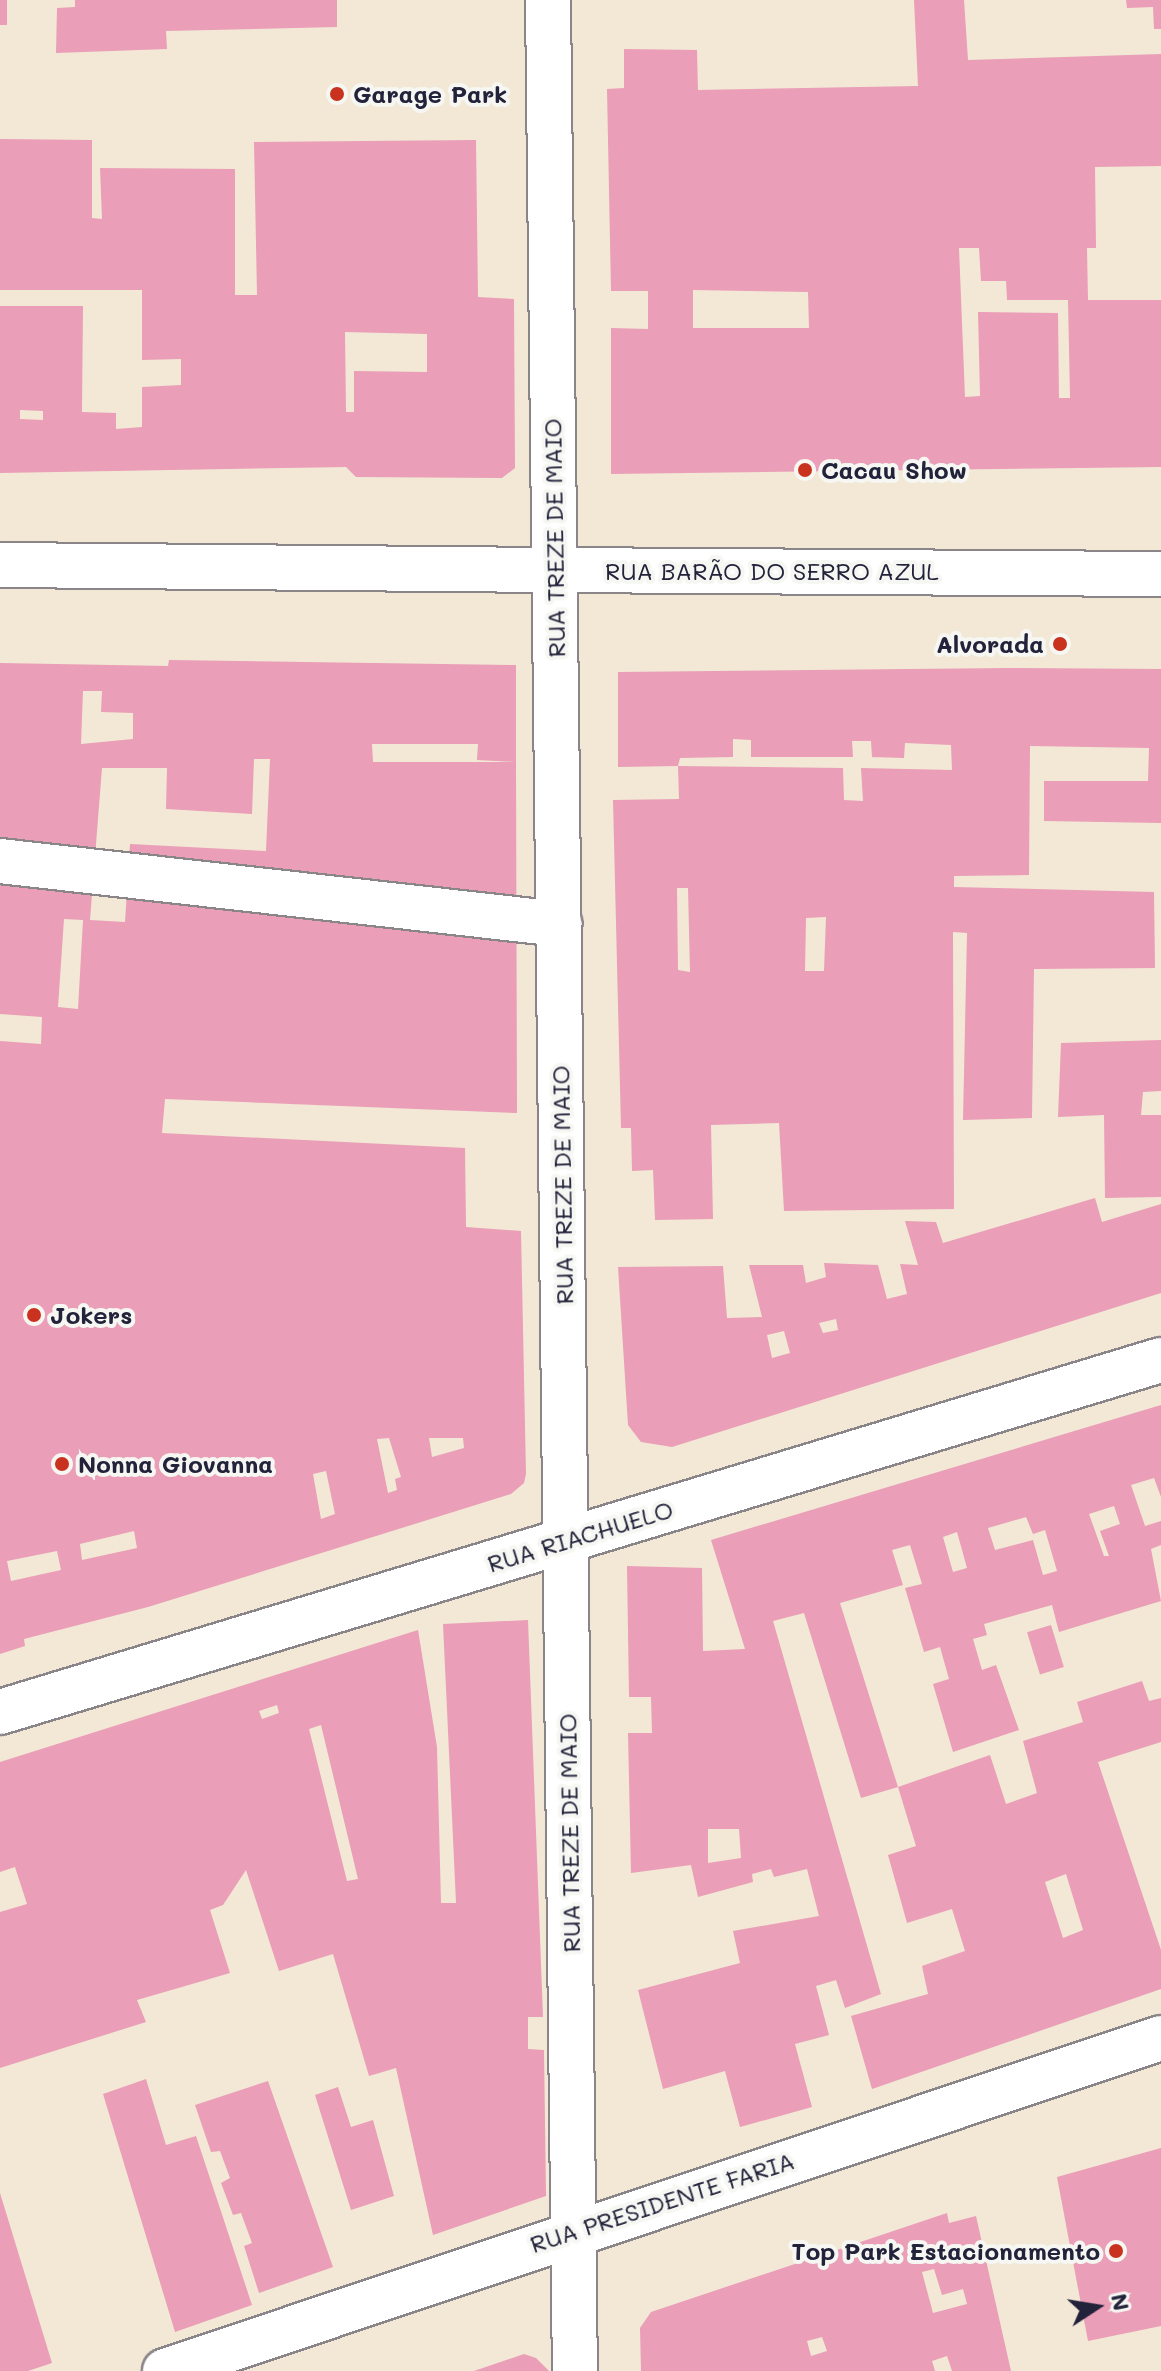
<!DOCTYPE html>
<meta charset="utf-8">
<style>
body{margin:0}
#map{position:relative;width:1161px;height:2371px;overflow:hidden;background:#f2e8d5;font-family:Mali,sans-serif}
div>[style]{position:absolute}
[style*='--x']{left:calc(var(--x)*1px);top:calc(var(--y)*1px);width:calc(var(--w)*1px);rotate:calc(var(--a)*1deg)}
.building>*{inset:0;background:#ea9eb7;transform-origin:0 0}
.roads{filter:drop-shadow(2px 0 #8a8588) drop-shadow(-2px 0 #8a8588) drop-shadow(0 2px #8a8588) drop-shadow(0 -2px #8a8588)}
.minor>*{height:44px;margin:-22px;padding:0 22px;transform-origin:22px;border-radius:22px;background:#fff}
.major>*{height:44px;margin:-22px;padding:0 22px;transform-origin:22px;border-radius:22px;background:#fff}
.dots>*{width:22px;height:22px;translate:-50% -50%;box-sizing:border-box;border:4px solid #f6f6f2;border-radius:50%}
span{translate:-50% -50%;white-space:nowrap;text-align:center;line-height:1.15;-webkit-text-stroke:8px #f6f6f2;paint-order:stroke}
.poi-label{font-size:24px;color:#22223b;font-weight:700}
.left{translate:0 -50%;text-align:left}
.right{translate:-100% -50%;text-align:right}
.street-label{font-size:24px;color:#22223b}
.north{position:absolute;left:1057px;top:2267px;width:80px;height:80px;-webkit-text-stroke:6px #f6f6f2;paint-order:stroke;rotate:78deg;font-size:22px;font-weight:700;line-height:32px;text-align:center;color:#22223b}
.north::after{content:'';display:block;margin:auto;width:28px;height:36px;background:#22223b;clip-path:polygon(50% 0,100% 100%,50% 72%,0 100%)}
</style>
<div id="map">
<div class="building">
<i style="left:0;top:0;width:7px;height:25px"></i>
<i style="clip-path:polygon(75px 0,337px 0,337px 27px,166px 31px,167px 49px,56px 53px,57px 8px,75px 7px)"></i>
<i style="clip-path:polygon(evenodd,914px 0,964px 0,968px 60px,1161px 54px,1161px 166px,1095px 167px,1096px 248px,1087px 248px,1088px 300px,1161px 300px,1161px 467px,611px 474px,611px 328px,648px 329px,648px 291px,611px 291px,607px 89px,624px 88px,624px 49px,697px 50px,698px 90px,918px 86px,914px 0,959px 248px,979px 248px,981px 281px,1006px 281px,1007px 300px,1068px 300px,1070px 398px,1059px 398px,1058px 313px,978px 312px,980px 396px,965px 397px,959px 248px,914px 0,693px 290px,808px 292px,809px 328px,693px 328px,693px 290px)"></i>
<i style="clip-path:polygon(1126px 0,1161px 0,1161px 29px,1154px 29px,1153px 7px,1127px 8px)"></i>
<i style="clip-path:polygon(evenodd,0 139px,92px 140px,92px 218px,102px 219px,100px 168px,235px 169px,235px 295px,257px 295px,254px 142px,476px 140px,478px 297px,514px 299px,515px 468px,502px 478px,356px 477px,346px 467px,0 473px,0 306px,83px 306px,82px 412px,116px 413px,116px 429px,142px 427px,142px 387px,181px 385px,181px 359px,142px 360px,142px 290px,0 290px,0 139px,345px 332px,427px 334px,427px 372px,354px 371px,354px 412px,346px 412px,345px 332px,0 139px,20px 410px,43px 411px,43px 420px,20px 419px,20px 410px)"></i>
<i style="clip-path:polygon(evenodd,169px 660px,516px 665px,516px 762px,477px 760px,478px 744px,372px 744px,373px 762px,516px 762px,517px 1113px,165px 1099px,162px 1133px,465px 1148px,466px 1227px,521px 1231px,526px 1474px,524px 1483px,511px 1494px,148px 1607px,24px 1639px,25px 1646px,0 1654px,0 1041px,41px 1044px,42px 1017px,0 1014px,0 663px,168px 666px,169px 660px,83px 691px,102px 691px,101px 712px,133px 713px,133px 739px,81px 744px,83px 691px,169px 660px,254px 759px,270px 759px,266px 851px,130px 844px,125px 922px,90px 920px,102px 768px,167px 768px,166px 809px,252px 814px,254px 759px,169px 660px,64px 919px,83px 920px,78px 1009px,58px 1007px,64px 919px,169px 660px,389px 1438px,401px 1477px,395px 1479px,397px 1490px,388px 1493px,377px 1439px,389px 1438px,169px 660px,429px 1438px,463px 1438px,464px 1448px,432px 1457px,429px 1438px,169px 660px,326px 1471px,335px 1514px,321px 1519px,313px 1474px,326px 1471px,169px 660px,134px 1531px,137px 1548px,82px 1560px,80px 1544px,134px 1531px,169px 660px,57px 1551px,61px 1570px,11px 1581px,7px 1561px,57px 1551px)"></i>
<i style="clip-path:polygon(evenodd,1008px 668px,1161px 669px,1161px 823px,1044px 821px,1044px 781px,1148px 781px,1149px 748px,1030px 746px,1029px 875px,954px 876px,954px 887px,1154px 892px,1155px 968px,1034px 969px,1032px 1118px,963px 1120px,967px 933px,953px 932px,954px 1209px,784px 1211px,779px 1123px,711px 1125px,713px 1219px,655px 1220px,653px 1170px,632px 1171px,631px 1128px,621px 1128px,613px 800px,679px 799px,678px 766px,843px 768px,844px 800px,863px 801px,861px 768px,952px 770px,951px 745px,905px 743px,904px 758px,872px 757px,871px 741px,852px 741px,853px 757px,751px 757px,751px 740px,733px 739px,733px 757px,680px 758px,678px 766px,618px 767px,618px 672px,1008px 668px,677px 888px,688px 888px,690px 972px,678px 970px,677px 888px,1008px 668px,826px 917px,824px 971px,805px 971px,806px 918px,826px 917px)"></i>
<i style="clip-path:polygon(1161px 1040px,1161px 1091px,1143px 1092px,1141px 1115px,1161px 1115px,1161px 1197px,1105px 1198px,1104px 1115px,1058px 1117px,1061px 1043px)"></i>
<i style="clip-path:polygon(evenodd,1095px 1198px,1102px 1222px,1161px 1204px,1161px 1293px,672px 1447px,641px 1442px,628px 1425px,618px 1267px,723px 1266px,727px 1318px,762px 1317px,749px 1265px,803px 1265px,806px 1283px,826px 1277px,824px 1263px,878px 1265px,887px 1299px,907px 1294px,900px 1264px,918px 1265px,905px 1221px,936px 1222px,943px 1243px,1095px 1198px,836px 1319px,838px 1330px,823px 1333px,819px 1323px,836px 1319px,1095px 1198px,784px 1331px,790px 1353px,772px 1358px,767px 1335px,784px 1331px)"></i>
<i style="clip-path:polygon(evenodd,1161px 1405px,1161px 1497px,1154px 1478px,1131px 1485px,1145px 1526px,1161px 1521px,1161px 1545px,1151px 1549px,1161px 1601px,1059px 1632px,1052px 1605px,984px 1624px,987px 1635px,973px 1639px,982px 1670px,996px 1665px,1019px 1730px,953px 1752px,933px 1684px,949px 1679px,940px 1647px,924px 1652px,905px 1588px,922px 1584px,910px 1545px,892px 1550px,903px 1585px,840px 1603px,898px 1787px,861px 1798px,804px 1613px,773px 1621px,881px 1994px,845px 2008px,836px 1980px,816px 1986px,829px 2035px,795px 2044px,812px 2107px,740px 2127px,725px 2071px,663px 2089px,638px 1990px,740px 1963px,733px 1931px,819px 1916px,807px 1869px,774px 1877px,771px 1869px,752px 1874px,753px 1882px,698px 1897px,691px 1865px,631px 1873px,628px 1733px,652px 1733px,651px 1697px,629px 1697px,627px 1566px,702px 1568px,703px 1651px,745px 1649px,711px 1540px,1161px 1405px,1114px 1506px,1120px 1524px,1100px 1531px,1109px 1556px,1104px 1556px,1089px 1514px,1114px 1506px,1161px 1405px,1026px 1517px,1033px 1534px,1045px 1530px,1057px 1571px,1043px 1575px,1033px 1540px,995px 1550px,988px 1528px,1026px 1517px,1161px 1405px,957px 1532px,967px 1568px,953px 1572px,943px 1537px,957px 1532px,1161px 1405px,708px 1829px,739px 1829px,741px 1858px,708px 1863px,708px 1829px)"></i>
<i style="clip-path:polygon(evenodd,528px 1620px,543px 2017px,528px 2017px,528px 2049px,544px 2050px,546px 2196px,433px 2235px,396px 2068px,369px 2076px,333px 1954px,279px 1971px,246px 1870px,223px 1905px,210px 1910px,230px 1973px,137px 2000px,146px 2022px,0 2068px,0 1912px,27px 1904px,15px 1867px,0 1872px,0 1762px,418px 1630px,437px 1747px,441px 1903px,456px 1903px,443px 1624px,528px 1620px,277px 1705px,279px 1713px,262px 1719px,259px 1711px,277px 1705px,528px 1620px,321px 1725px,358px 1879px,347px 1881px,309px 1729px,321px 1725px)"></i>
<i style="left:1051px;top:1625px;width:44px;height:25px;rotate:73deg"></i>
<i style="clip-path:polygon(evenodd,1142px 1681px,1149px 1701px,1161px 1698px,1161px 1742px,1098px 1762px,1161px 1950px,1161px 1989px,872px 2089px,851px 2016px,928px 1994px,922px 1966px,965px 1951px,952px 1909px,907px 1923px,888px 1855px,916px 1846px,898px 1787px,990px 1755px,1006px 1804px,1037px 1793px,1023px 1741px,1083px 1722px,1077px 1702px,1142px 1681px,1066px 1874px,1083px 1930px,1063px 1938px,1045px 1882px,1066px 1874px)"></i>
<i style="clip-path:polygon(146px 2079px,166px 2145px,196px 2136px,252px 2305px,175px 2332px,103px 2094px)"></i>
<i style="clip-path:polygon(268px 2081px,333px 2267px,259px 2293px,244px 2246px,252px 2243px,241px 2213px,233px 2215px,221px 2183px,230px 2178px,220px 2151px,211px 2152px,195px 2105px)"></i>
<i style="clip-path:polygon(338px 2087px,351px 2127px,373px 2120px,394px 2196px,351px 2210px,315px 2095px)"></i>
<i style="clip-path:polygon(1161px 2148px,1161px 2326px,1088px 2341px,1057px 2177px)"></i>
<i style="clip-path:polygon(0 2193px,52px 2363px,28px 2371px,0 2371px)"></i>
<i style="clip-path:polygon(evenodd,947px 2213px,949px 2223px,976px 2216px,1011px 2371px,952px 2371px,947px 2356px,932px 2361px,935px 2371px,641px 2371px,640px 2328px,651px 2312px,947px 2213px,934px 2269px,942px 2295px,963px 2289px,967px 2304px,933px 2313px,922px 2272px,934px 2269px,947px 2213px,822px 2337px,827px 2351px,811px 2356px,807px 2341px,822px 2337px)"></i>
<i style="clip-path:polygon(524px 2354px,536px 2358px,549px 2371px,474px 2371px)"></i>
</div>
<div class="roads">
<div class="minor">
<i style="--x:0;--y:565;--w:555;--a:0.52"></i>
<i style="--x:0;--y:861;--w:563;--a:6.43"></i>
<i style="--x:0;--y:1712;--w:1213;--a:-16.87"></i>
<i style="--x:165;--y:2371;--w:1050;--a:-18.49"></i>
</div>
<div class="major">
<i style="--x:548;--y:0;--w:2371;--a:89.35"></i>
<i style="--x:555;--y:570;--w:606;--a:0.38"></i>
</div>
</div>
<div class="dots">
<i style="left:337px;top:94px;background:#c8321e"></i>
<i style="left:805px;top:470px;background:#c8321e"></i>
<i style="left:1060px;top:644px;background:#c8321e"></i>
<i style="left:34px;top:1315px;background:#c8321e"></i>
<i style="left:62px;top:1464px;background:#c8321e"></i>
<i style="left:1116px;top:2251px;background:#c8321e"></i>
</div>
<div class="poi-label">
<span class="left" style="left:353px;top:94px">Garage Park</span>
<span class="left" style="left:821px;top:470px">Cacau Show</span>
<span class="right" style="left:1044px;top:644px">Alvorada</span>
<span class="left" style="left:50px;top:1315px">Jokers</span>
<span class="left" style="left:78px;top:1464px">Nonna Giovanna</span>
<span class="right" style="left:1100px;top:2251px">Top Park Estacionamento</span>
</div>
<div class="street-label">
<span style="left:554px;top:538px;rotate:-91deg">RUA TREZE DE MAIO</span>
<span style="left:772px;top:571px">RUA BARÃO DO SERRO AZUL</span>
<span style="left:562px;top:1185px;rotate:-91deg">RUA TREZE DE MAIO</span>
<span style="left:580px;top:1536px;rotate:-17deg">RUA RIACHUELO</span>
<span style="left:569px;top:1833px;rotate:-91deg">RUA TREZE DE MAIO</span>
<span style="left:662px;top:2202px;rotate:-18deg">RUA PRESIDENTE FARIA</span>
</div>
<div class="north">N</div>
</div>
